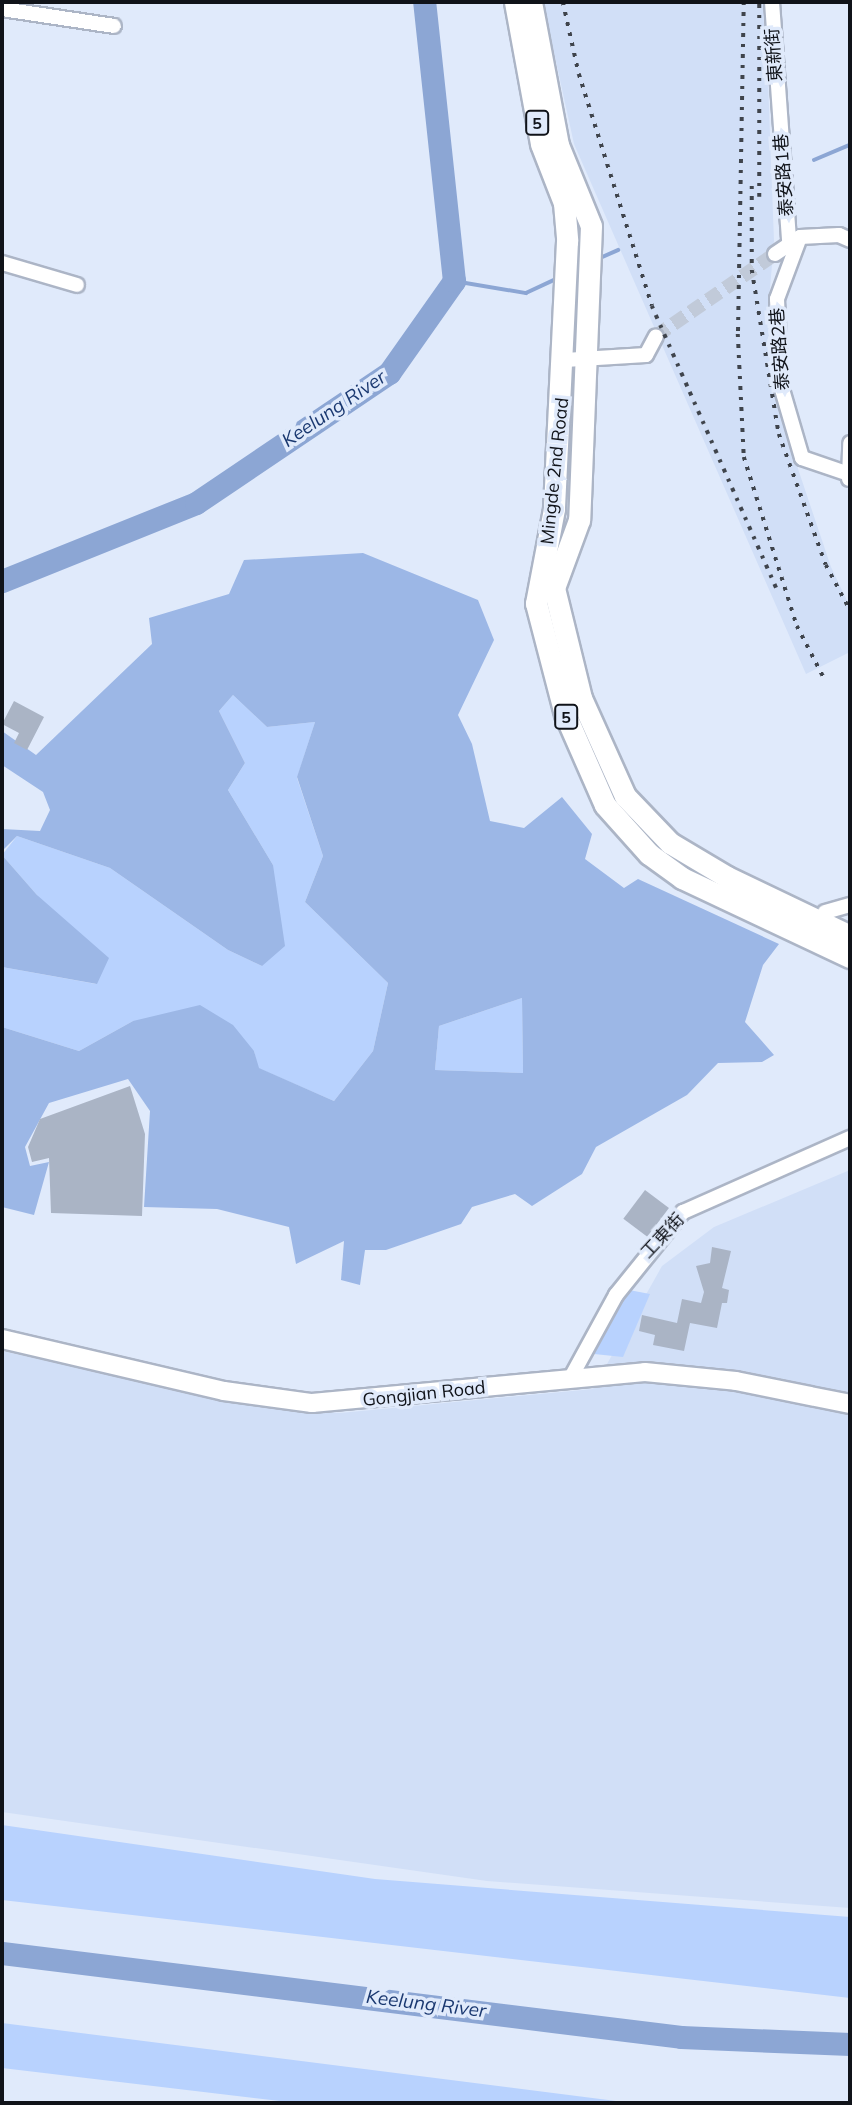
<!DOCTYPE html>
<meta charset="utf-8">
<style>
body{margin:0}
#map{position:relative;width:852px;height:2105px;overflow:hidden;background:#e0eafb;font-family:Mulish,"Noto Sans TC",sans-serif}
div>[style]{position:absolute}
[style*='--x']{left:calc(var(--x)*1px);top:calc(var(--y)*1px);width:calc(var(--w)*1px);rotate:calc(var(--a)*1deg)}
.built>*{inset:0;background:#d1dff7}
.green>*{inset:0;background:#b8d2fe}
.forest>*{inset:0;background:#9cb7e6}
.stream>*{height:3.5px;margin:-1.75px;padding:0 1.75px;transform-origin:1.75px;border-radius:1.75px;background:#8ca6d4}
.river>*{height:23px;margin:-11.5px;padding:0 11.5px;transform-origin:11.5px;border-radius:11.5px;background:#8ca6d4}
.building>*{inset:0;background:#aab4c5;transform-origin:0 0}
.minor-tunnel>*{height:14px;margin-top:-7px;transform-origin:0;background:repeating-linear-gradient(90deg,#c1cad9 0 14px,transparent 0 21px)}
.roads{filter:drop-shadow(2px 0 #acb5c6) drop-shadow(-2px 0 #acb5c6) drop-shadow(0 2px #acb5c6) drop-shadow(0 -2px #acb5c6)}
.minor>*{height:14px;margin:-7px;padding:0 7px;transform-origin:7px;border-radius:7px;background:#fff}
.tertiary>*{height:18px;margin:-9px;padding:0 9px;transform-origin:9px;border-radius:9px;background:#fff}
.primary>*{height:21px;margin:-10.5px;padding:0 10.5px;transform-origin:10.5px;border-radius:10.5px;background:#fff}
.rail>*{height:3.5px;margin-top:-1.75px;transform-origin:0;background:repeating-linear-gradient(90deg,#3f444c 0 3.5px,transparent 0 10.5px)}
span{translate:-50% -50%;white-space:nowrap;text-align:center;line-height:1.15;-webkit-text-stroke:7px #e0eafb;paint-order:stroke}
.shield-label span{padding:2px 5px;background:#e0eafb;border:2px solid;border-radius:5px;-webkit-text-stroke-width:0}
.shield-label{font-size:16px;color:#101319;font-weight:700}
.street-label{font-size:18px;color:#101319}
.water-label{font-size:19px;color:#1a3870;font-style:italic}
.frame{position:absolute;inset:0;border:4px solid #101319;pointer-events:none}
</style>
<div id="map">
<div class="built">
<i style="clip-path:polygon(543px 2px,765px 2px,774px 241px,769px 300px,786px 433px,831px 567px,850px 607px,850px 652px,806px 674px,574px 144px)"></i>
<i style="clip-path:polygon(850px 1170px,850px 1908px,487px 1881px,2px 1812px,2px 1351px,257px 1407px,340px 1413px,593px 1389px,662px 1266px,714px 1227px)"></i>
</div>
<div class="green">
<i style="clip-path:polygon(233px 695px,267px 727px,315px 722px,297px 778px,323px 856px,305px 902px,388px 983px,373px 1051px,334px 1101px,258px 1068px,254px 1051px,133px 1021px,79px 1051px,2px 1027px,2px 967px,96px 984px,37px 895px,2px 855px,17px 836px,110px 868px,228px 950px,262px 966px,273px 865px,228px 790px,245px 763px,219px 711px)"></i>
<i style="clip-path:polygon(522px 998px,523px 1073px,435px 1070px,439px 1026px)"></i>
<i style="clip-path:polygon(629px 1290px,650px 1294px,623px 1357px,594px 1354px)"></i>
<i style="clip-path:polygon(2px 1825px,375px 1879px,850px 1917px,850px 1998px,2px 1900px)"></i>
<i style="clip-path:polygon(2px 2023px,616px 2101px,653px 2103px,297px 2103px,2px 2068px)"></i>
</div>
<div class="forest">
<i style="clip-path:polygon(evenodd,363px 553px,478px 600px,494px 640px,458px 715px,472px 744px,490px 821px,524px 828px,562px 797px,592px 834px,585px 859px,624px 888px,638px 879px,779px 944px,763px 965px,745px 1022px,774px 1055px,762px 1062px,718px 1063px,687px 1095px,596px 1147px,582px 1174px,532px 1206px,515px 1194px,472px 1207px,461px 1224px,386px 1250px,365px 1250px,360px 1285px,341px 1280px,344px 1241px,296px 1264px,289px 1227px,217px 1209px,144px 1207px,150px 1111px,128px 1079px,49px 1103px,25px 1147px,30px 1166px,49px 1162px,34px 1215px,2px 1207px,2px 1027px,79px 1051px,133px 1021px,200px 1005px,233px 1025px,254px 1051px,259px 1068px,334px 1101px,373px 1051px,388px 983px,305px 902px,323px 856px,297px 777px,315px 722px,267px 727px,233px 695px,219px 711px,245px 763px,228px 790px,273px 865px,285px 946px,262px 966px,228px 950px,110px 868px,17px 836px,2px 851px,2px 829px,40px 831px,50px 810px,43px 792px,2px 765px,2px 731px,36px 755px,152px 644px,149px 618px,229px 594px,244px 560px,363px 553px,522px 998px,523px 1073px,435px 1070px,439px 1026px,522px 998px)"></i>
<i style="clip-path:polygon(2px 855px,37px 895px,109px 958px,97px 984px,2px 967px)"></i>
</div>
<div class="stream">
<i style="--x:814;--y:160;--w:39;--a:-23"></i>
<i style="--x:598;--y:259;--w:22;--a:-24"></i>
<i style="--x:454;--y:281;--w:73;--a:9.5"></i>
<i style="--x:526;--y:293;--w:33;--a:-25"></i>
</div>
<div class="river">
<i style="--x:2;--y:581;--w:209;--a:-21.9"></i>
<i style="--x:196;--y:503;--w:233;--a:-34"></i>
<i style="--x:389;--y:373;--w:113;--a:-54.8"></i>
<i style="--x:454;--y:281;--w:281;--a:-96.1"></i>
<i style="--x:2;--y:1953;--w:684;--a:7.05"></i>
<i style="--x:681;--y:2037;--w:169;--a:2.4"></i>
</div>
<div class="building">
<i style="clip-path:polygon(14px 701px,44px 717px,27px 750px,14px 743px,19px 733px,2px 724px)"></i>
<i style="clip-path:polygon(130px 1086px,145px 1134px,142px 1216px,51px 1213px,49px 1158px,32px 1162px,28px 1147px,40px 1119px)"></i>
<i style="left:645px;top:1190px;width:30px;height:36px;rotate:37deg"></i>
<i style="clip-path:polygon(712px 1247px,731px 1251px,722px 1288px,729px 1290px,727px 1303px,722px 1303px,717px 1328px,690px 1323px,684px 1351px,653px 1345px,655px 1335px,639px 1331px,642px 1315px,677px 1323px,682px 1299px,701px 1303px,704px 1292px,696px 1266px,710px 1263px)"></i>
</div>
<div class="minor-tunnel">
<i style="--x:656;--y:336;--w:145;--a:-34.6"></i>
</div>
<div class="roads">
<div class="minor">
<i style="--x:772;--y:2;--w:239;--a:85.9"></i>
<i style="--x:2;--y:9;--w:113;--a:8.6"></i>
<i style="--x:800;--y:237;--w:66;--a:110.4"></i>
<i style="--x:777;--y:299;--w:87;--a:87.4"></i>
<i style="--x:781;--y:386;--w:75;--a:73.7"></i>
<i style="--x:802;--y:458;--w:46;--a:18.8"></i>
<i style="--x:775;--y:254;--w:30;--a:-34"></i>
<i style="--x:800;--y:237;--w:39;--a:-3"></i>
<i style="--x:839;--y:235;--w:12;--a:24"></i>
<i style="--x:2;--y:263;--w:78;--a:16.3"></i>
<i style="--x:565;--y:360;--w:81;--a:-3.5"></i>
<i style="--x:646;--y:355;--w:21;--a:-62"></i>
<i style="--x:849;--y:479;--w:36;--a:-88"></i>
<i style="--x:825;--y:912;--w:26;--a:-16"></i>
<i style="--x:570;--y:1379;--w:96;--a:-61.3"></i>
<i style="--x:616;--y:1295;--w:107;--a:-51.1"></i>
<i style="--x:683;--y:1212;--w:183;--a:-23.9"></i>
</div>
<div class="tertiary">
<i style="--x:2;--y:1339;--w:228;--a:13.2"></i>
<i style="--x:224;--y:1391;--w:89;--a:7.8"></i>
<i style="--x:312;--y:1403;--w:334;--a:-5.3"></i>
<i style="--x:645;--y:1372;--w:91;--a:5.6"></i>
<i style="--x:736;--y:1381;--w:116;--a:11.4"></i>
</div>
<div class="primary">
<i style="--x:515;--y:2;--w:144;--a:79.6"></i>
<i style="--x:541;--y:144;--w:63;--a:68.7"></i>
<i style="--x:564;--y:203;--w:38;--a:85"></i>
<i style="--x:567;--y:241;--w:268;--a:92.8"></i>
<i style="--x:554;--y:509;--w:96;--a:100.8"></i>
<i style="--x:536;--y:603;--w:115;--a:75.4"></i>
<i style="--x:565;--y:714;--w:99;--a:66.3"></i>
<i style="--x:605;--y:805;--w:66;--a:48.1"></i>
<i style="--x:649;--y:854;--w:41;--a:36"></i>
<i style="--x:682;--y:878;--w:186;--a:25.2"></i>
<i style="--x:531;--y:2;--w:146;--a:79.3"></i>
<i style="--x:558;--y:145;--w:87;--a:67.8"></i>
<i style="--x:591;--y:226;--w:294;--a:92.3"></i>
<i style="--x:579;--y:520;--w:72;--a:110.2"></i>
<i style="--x:554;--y:588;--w:113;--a:76.2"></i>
<i style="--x:581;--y:698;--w:107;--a:65.8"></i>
<i style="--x:625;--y:796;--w:65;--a:46.2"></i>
<i style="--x:670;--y:843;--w:66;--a:30.8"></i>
<i style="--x:727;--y:877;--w:136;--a:25.6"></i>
</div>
</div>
<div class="rail">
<i style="--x:563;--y:2;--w:74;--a:77.5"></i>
<i style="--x:579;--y:74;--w:243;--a:72.5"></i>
<i style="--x:652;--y:306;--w:309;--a:66.2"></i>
<i style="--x:744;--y:2;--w:332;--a:91"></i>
<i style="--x:738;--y:334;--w:123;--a:87.2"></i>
<i style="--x:744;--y:457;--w:177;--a:72.6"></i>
<i style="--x:797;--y:626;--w:61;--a:62.6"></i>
<i style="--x:752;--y:186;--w:84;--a:90"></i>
<i style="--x:752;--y:270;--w:166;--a:80.7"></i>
<i style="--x:779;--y:434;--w:139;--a:70.3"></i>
<i style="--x:826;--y:565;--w:51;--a:61.9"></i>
<i style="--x:759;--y:197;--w:195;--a:-90"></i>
</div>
<div class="shield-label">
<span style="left:537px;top:123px">5</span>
<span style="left:566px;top:717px">5</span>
</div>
<div class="street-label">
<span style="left:774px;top:55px;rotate:-94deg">東新街</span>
<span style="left:784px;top:175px;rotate:-94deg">泰安路1巷</span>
<span style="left:780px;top:349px;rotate:-94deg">泰安路2巷</span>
<span style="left:555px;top:471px;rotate:-84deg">Mingde 2nd Road</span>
<span style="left:663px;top:1236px;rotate:-47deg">工東街</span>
<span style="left:424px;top:1394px;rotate:-6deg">Gongjian Road</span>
</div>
<div class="water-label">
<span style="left:334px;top:409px;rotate:-34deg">Keelung River</span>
<span style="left:426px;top:2004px;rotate:7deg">Keelung River</span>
</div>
<div class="frame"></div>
</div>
